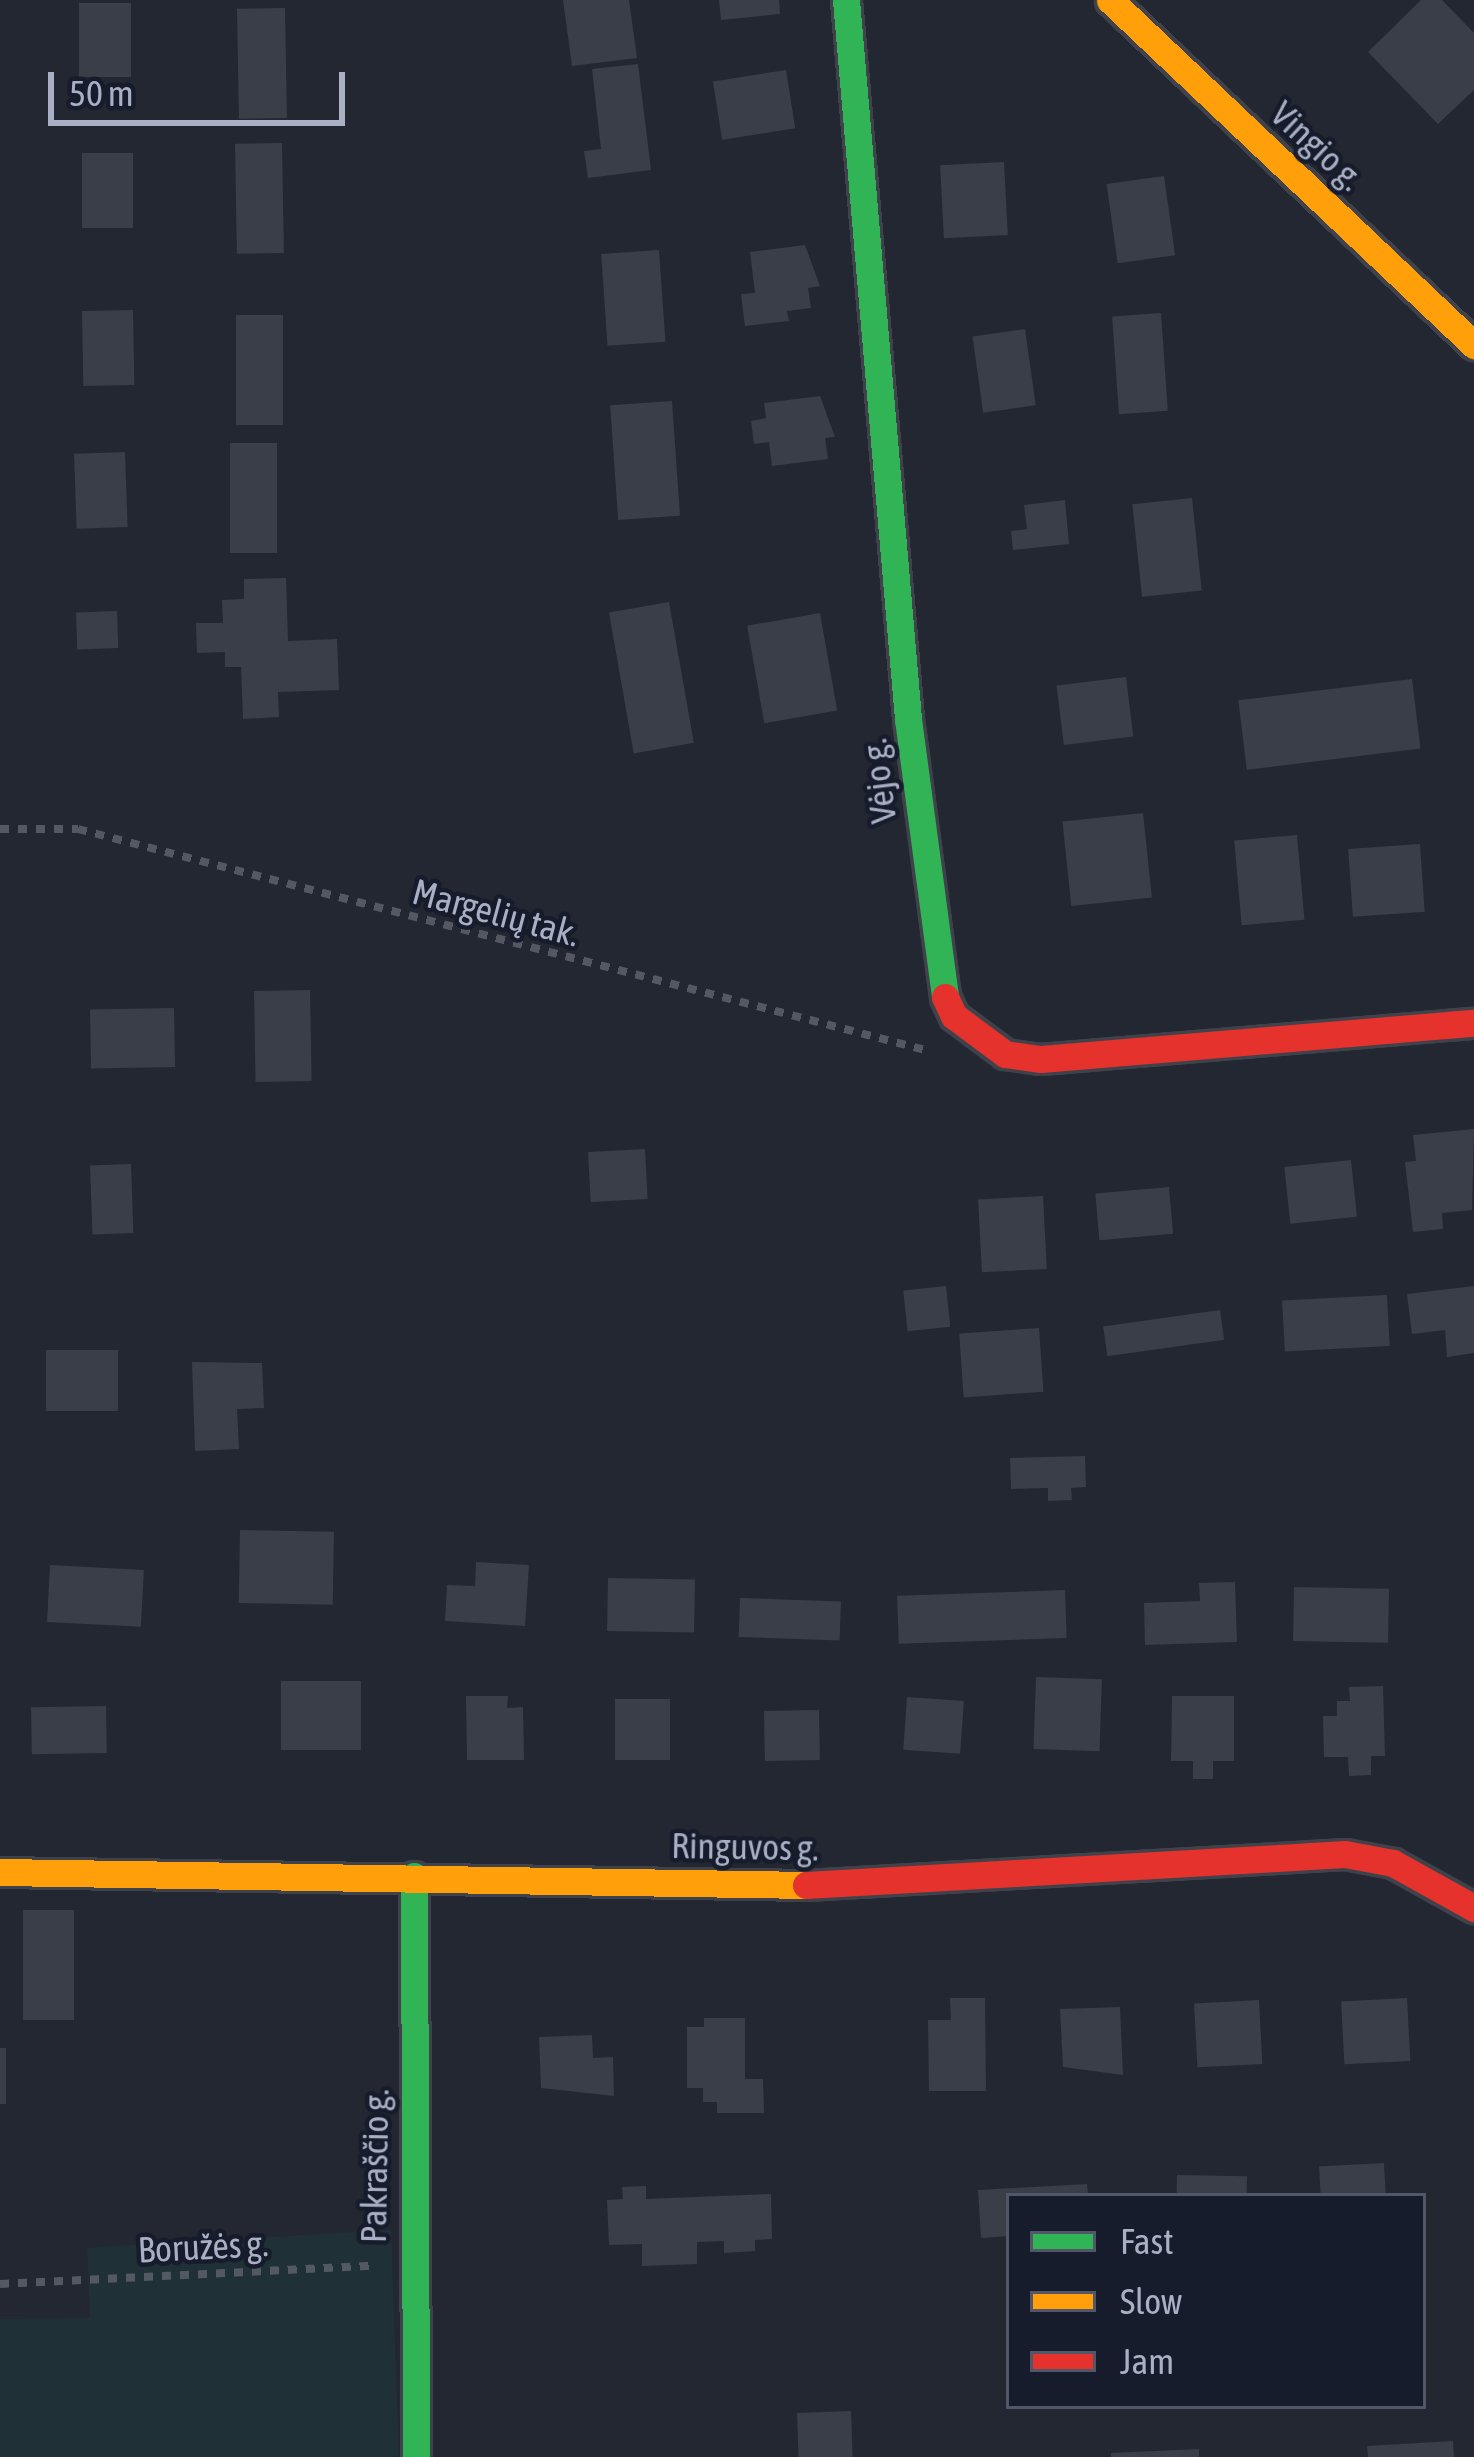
<!DOCTYPE html>
<meta charset="utf-8">
<style>
body{margin:0}
#map{position:relative;width:1474px;height:2457px;overflow:hidden;background:#232731;font-family:"Asap Condensed",sans-serif}
div>[style]{position:absolute}
[style*='--x']{left:calc(var(--x)*1px);top:calc(var(--y)*1px);width:calc(var(--w)*1px);rotate:calc(var(--a)*1deg)}
.green>*{inset:0;background:#203037}
.building>*{inset:0;background:#3a3e48;transform-origin:0 0}
.path>*{height:8px;margin-top:-4px;transform-origin:0;background:repeating-linear-gradient(90deg,#545862 0 9px,transparent 0 18px)}
.roads{filter:drop-shadow(3px 0 #3f424a) drop-shadow(-3px 0 #3f424a) drop-shadow(0 3px #3f424a) drop-shadow(0 -3px #3f424a)}
.fast>*{height:27px;margin:-13.5px;padding:0 13.5px;transform-origin:13.5px;border-radius:13.5px;background:#30b455}
.slow>*{height:27px;margin:-13.5px;padding:0 13.5px;transform-origin:13.5px;border-radius:13.5px;background:#ff9f0a}
.jam>*{height:27px;margin:-13.5px;padding:0 13.5px;transform-origin:13.5px;border-radius:13.5px;background:#e5322d}
span{translate:-50% -50%;white-space:nowrap;text-align:center;line-height:1.15;-webkit-text-stroke:9px #161c2b;paint-order:stroke}
.street-label{font-size:36px;color:#a9b0c5}
.legend{position:absolute;left:1006px;top:2193px;width:420px;height:216px;box-sizing:border-box;background:#161c2b;border:3px solid #515769;margin:0;padding:15px 21px;list-style:none;font-size:36px;color:#a9b0c5}
.legend li{display:flex;align-items:center;gap:24px;height:60px}
.legend b{width:60px;border:3px solid #515769}
.scale{position:absolute;left:48px;top:72px;width:297px;height:54px;box-sizing:border-box;border:6px solid #a9b0c5;border-top:0;padding-left:15px;font-size:36px;line-height:42px;white-space:nowrap;color:#a9b0c5;-webkit-text-stroke:9px #161c2b;paint-order:stroke}
</style>
<div id="map">
<div class="green">
<i style="clip-path:polygon(391px 2230px,399px 2457px,0 2457px,0 2319px,90px 2318px,87px 2248px)"></i>
</div>
<div class="building">
<i style="clip-path:polygon(563px 0,629px 0,637px 58px,572px 66px)"></i>
<i style="clip-path:polygon(719px 0,779px 0,780px 14px,721px 20px)"></i>
<i style="clip-path:polygon(1421px 0,1442px 0,1474px 33px,1474px 90px,1438px 124px,1368px 52px)"></i>
<i style="left:131px;top:3px;width:74px;height:52px;rotate:90deg"></i>
<i style="left:285px;top:8px;width:110px;height:48px;rotate:89deg"></i>
<i style="clip-path:polygon(638px 64px,651px 170px,588px 178px,584px 151px,601px 149px,592px 69px)"></i>
<i style="left:786px;top:70px;width:59px;height:74px;rotate:81deg"></i>
<i style="left:282px;top:143px;width:110px;height:47px;rotate:89deg"></i>
<i style="left:82px;top:153px;width:51px;height:75px"></i>
<i style="left:1004px;top:162px;width:73px;height:64px;rotate:87deg"></i>
<i style="left:1164px;top:176px;width:80px;height:58px;rotate:82deg"></i>
<i style="clip-path:polygon(805px 245px,820px 286px,808px 288px,811px 308px,787px 311px,789px 321px,745px 326px,741px 294px,755px 293px,750px 252px)"></i>
<i style="left:659px;top:250px;width:92px;height:58px;rotate:86deg"></i>
<i style="left:133px;top:310px;width:75px;height:51px;rotate:89deg"></i>
<i style="left:1161px;top:313px;width:98px;height:49px;rotate:86deg"></i>
<i style="left:236px;top:315px;width:47px;height:110px"></i>
<i style="left:1025px;top:329px;width:77px;height:53px;rotate:82deg"></i>
<i style="clip-path:polygon(820px 396px,835px 437px,825px 438px,828px 459px,772px 466px,769px 442px,754px 444px,751px 421px,766px 418px,764px 403px)"></i>
<i style="left:672px;top:401px;width:115px;height:62px;rotate:86deg"></i>
<i style="left:230px;top:443px;width:47px;height:110px"></i>
<i style="left:125px;top:452px;width:75px;height:51px;rotate:88deg"></i>
<i style="left:1192px;top:498px;width:93px;height:60px;rotate:84deg"></i>
<i style="clip-path:polygon(1065px 500px,1069px 544px,1013px 550px,1011px 531px,1027px 529px,1024px 505px)"></i>
<i style="clip-path:polygon(286px 578px,288px 641px,337px 639px,339px 690px,278px 692px,279px 717px,243px 719px,241px 667px,225px 667px,225px 652px,197px 653px,196px 623px,223px 623px,222px 600px,244px 599px,244px 579px)"></i>
<i style="left:669px;top:602px;width:143px;height:61px;rotate:80deg"></i>
<i style="left:117px;top:611px;width:37px;height:41px;rotate:88deg"></i>
<i style="left:820px;top:613px;width:99px;height:74px;rotate:80deg"></i>
<i style="left:1126px;top:677px;width:60px;height:70px;rotate:83deg"></i>
<i style="left:1412px;top:679px;width:70px;height:175px;rotate:83deg"></i>
<i style="left:1143px;top:813px;width:85px;height:81px;rotate:84deg"></i>
<i style="left:1297px;top:835px;width:85px;height:63px;rotate:85deg"></i>
<i style="left:1420px;top:844px;width:68px;height:72px;rotate:86deg"></i>
<i style="left:310px;top:990px;width:91px;height:56px;rotate:89deg"></i>
<i style="left:174px;top:1008px;width:59px;height:84px;rotate:89deg"></i>
<i style="clip-path:polygon(1474px 1129px,1472px 1210px,1442px 1213px,1443px 1229px,1413px 1232px,1405px 1162px,1416px 1161px,1413px 1135px)"></i>
<i style="left:645px;top:1149px;width:50px;height:57px;rotate:87deg"></i>
<i style="left:1351px;top:1160px;width:57px;height:67px;rotate:84deg"></i>
<i style="left:131px;top:1164px;width:69px;height:41px;rotate:88deg"></i>
<i style="left:1169px;top:1187px;width:47px;height:74px;rotate:85deg"></i>
<i style="left:1043px;top:1196px;width:73px;height:65px;rotate:87deg"></i>
<i style="left:946px;top:1286px;width:41px;height:43px;rotate:84deg"></i>
<i style="clip-path:polygon(1474px 1286px,1474px 1353px,1447px 1357px,1445px 1330px,1412px 1334px,1407px 1294px)"></i>
<i style="left:1387px;top:1295px;width:51px;height:105px;rotate:87deg"></i>
<i style="left:1220px;top:1310px;width:30px;height:118px;rotate:82deg"></i>
<i style="left:1039px;top:1328px;width:64px;height:80px;rotate:86deg"></i>
<i style="left:46px;top:1350px;width:72px;height:61px"></i>
<i style="clip-path:polygon(192px 1362px,262px 1363px,264px 1408px,237px 1409px,239px 1449px,195px 1451px)"></i>
<i style="clip-path:polygon(1085px 1456px,1086px 1487px,1071px 1488px,1072px 1500px,1048px 1501px,1048px 1488px,1011px 1489px,1010px 1458px)"></i>
<i style="left:240px;top:1530px;width:94px;height:73px;rotate:1deg"></i>
<i style="clip-path:polygon(476px 1562px,529px 1565px,525px 1626px,445px 1621px,447px 1585px,475px 1586px)"></i>
<i style="left:50px;top:1565px;width:94px;height:57px;rotate:3deg"></i>
<i style="left:608px;top:1578px;width:87px;height:53px;rotate:1deg"></i>
<i style="clip-path:polygon(1235px 1582px,1237px 1642px,1145px 1645px,1144px 1603px,1200px 1601px,1199px 1583px)"></i>
<i style="left:1294px;top:1587px;width:95px;height:54px;rotate:1deg"></i>
<i style="left:1065px;top:1590px;width:48px;height:168px;rotate:88deg"></i>
<i style="left:740px;top:1598px;width:101px;height:39px;rotate:2deg"></i>
<i style="left:1036px;top:1677px;width:66px;height:72px;rotate:2deg"></i>
<i style="left:361px;top:1681px;width:69px;height:80px;rotate:90deg"></i>
<i style="clip-path:polygon(1383px 1686px,1385px 1756px,1371px 1756px,1371px 1775px,1349px 1776px,1348px 1757px,1324px 1757px,1323px 1716px,1337px 1716px,1337px 1701px,1350px 1701px,1349px 1687px)"></i>
<i style="clip-path:polygon(466px 1696px,508px 1696px,507px 1708px,523px 1707px,524px 1760px,467px 1760px)"></i>
<i style="clip-path:polygon(1172px 1696px,1234px 1696px,1234px 1761px,1213px 1761px,1213px 1779px,1193px 1779px,1193px 1761px,1171px 1761px)"></i>
<i style="left:907px;top:1697px;width:57px;height:53px;rotate:4deg"></i>
<i style="left:615px;top:1699px;width:55px;height:61px"></i>
<i style="left:106px;top:1706px;width:47px;height:75px;rotate:89deg"></i>
<i style="left:819px;top:1710px;width:50px;height:55px;rotate:89deg"></i>
<i style="left:23px;top:1910px;width:51px;height:110px"></i>
<i style="clip-path:polygon(950px 1998px,985px 1998px,986px 2091px,929px 2091px,928px 2020px,951px 2020px)"></i>
<i style="left:1407px;top:1998px;width:63px;height:66px;rotate:87deg"></i>
<i style="left:1259px;top:2000px;width:64px;height:65px;rotate:87deg"></i>
<i style="clip-path:polygon(1120px 2007px,1123px 2075px,1063px 2067px,1060px 2009px)"></i>
<i style="clip-path:polygon(704px 2018px,745px 2018px,745px 2079px,763px 2079px,764px 2113px,717px 2113px,717px 2102px,703px 2102px,703px 2088px,687px 2088px,687px 2027px,704px 2027px)"></i>
<i style="clip-path:polygon(592px 2035px,593px 2058px,613px 2057px,614px 2096px,541px 2088px,539px 2037px)"></i>
<i style="left:0;top:2048px;width:6px;height:56px"></i>
<i style="left:1384px;top:2163px;width:33px;height:65px;rotate:87deg"></i>
<i style="left:1177px;top:2175px;width:70px;height:21px;rotate:1deg"></i>
<i style="clip-path:polygon(1087px 2184px,1088px 2196px,1009px 2196px,1009px 2236px,981px 2238px,978px 2190px)"></i>
<i style="clip-path:polygon(646px 2186px,646px 2199px,771px 2194px,772px 2239px,755px 2240px,755px 2251px,724px 2253px,724px 2241px,697px 2242px,697px 2264px,642px 2266px,642px 2244px,609px 2245px,607px 2200px,623px 2199px,622px 2187px)"></i>
<i style="left:851px;top:2411px;width:46px;height:54px;rotate:88deg"></i>
<i style="clip-path:polygon(1453px 2441px,1454px 2457px,1368px 2457px,1367px 2446px)"></i>
<i style="clip-path:polygon(1199px 2449px,1199px 2457px,1111px 2457px,1111px 2453px)"></i>
</div>
<div class="path">
<i style="--x:0;--y:829;--w:78;--a:0"></i>
<i style="--x:78;--y:829;--w:879;--a:14.62"></i>
<i style="--x:0;--y:2284;--w:372;--a:-2.8"></i>
</div>
<div class="roads">
<div class="fast">
<i style="--x:846;--y:0;--w:722;--a:85.07"></i>
<i style="--x:908;--y:719;--w:280;--a:82.4"></i>
<i style="--x:414;--y:1876;--w:581;--a:89.8"></i>
</div>
<div class="slow">
<i style="--x:1110;--y:0;--w:502;--a:43.46"></i>
<i style="--x:0;--y:1872;--w:806;--a:0.92"></i>
</div>
<div class="jam">
<i style="--x:945;--y:997;--w:21;--a:65"></i>
<i style="--x:954;--y:1016;--w:64;--a:36.7"></i>
<i style="--x:1005;--y:1054;--w:36;--a:8"></i>
<i style="--x:1041;--y:1059;--w:434;--a:-4.8"></i>
<i style="--x:806;--y:1885;--w:540;--a:-3.29"></i>
<i style="--x:1345;--y:1854;--w:49;--a:10.6"></i>
<i style="--x:1393;--y:1863;--w:93;--a:29.1"></i>
</div>
</div>
<div class="street-label">
<span style="left:1317px;top:146px;rotate:43deg">Vingio g.</span>
<span style="left:879px;top:781px;rotate:-97deg">Vėjo g.</span>
<span style="left:496px;top:913px;rotate:15deg">Margelių tak.</span>
<span style="left:745px;top:1847px;rotate:1deg">Ringuvos g.</span>
<span style="left:375px;top:2166px;rotate:-89deg">Pakraščio g.</span>
<span style="left:203px;top:2247px;rotate:-3deg">Boružės g.</span>
</div>
<ul class="legend">
<li><b style="height:15px;background:#30b455"></b>Fast</li>
<li><b style="height:15px;background:#ff9f0a"></b>Slow</li>
<li><b style="height:15px;background:#e5322d"></b>Jam</li>
</ul>
<div class="scale">50 m</div>
</div>
